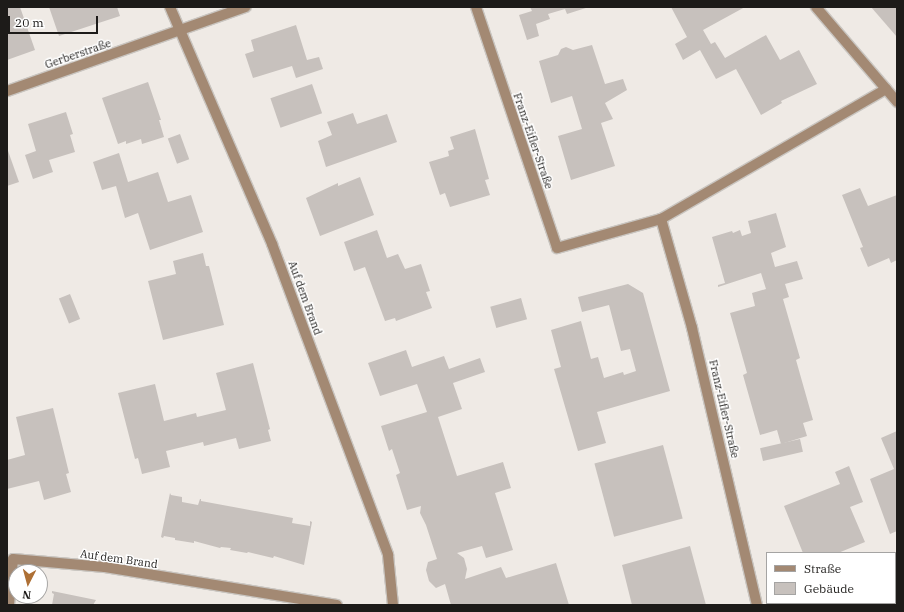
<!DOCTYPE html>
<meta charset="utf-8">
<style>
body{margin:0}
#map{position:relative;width:904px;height:612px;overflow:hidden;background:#efeae5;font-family:"IBM Plex Serif",serif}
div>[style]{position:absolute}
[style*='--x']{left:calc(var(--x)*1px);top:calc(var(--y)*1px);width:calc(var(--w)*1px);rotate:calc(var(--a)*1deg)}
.building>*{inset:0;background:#c7c1bd;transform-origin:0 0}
.roads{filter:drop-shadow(1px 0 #c9c5c0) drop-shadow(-1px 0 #c9c5c0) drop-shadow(0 1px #c9c5c0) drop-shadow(0 -1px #c9c5c0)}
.minor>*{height:10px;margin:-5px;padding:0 5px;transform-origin:5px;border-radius:5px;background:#a38973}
span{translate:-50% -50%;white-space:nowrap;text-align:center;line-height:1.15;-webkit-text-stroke:3px #fff;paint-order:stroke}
.street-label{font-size:11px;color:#1d1b19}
.frame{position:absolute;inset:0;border:8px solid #1d1b19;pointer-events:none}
.legend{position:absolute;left:766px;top:552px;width:130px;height:52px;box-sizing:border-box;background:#fff;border:1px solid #a5a4a3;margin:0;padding:5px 7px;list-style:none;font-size:12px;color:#1d1b19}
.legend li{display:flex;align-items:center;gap:8px;height:20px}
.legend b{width:20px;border:1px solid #a5a4a3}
.north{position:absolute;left:8px;top:564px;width:40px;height:40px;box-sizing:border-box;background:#fff;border:1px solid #a5a4a3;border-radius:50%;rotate:186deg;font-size:11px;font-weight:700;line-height:16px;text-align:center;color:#1d1b19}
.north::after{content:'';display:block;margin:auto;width:14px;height:18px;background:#ae7035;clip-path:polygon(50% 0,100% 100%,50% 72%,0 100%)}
.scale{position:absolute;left:8px;top:16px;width:90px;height:18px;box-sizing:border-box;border:2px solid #1d1b19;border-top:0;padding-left:5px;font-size:12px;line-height:14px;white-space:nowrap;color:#1d1b19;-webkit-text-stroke:3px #fff;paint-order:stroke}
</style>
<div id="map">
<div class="building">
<i style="clip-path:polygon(7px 7px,20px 7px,35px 50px,7px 60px)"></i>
<i style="clip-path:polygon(49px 7px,117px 7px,120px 16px,59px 36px)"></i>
<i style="clip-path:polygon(530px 7px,589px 7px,567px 14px,565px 9px,548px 14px,550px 19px,536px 24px,539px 36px,527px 40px,519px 15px,532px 11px)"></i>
<i style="clip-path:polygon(671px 7px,745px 7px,703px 30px,711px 44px,715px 42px,725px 58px,766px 35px,780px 60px,799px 50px,817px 84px,781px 101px,782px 103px,761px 115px,736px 69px,716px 79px,700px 50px,683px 60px,675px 44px,687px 37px)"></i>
<i style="clip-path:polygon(871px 7px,897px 7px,897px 37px)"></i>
<i style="clip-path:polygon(296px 25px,307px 60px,319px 57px,323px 69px,296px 78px,292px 66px,253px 78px,245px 54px,254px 51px,251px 40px)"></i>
<i style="clip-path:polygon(592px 45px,605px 84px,623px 79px,627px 90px,605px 103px,613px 119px,601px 123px,615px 166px,571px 180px,558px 136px,582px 129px,572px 96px,551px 103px,539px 61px,558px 55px,561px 49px,566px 47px,573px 50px)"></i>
<i style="clip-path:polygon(148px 82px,161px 120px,159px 120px,164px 137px,142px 144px,141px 139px,126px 144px,126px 141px,118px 144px,102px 98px)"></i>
<i style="left:312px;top:84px;width:31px;height:44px;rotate:71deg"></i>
<i style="clip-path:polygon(66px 112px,73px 134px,70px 135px,75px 152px,49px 160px,53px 172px,33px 179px,25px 155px,36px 151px,28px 124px)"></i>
<i style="clip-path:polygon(353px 113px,357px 124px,387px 114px,397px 142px,326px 167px,318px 141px,332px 135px,327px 122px)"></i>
<i style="clip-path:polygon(475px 129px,489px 179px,485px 180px,490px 195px,450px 207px,445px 193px,440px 195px,429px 162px,449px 156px,448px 151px,454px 149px,450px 137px)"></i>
<i style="left:180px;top:134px;width:27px;height:13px;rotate:70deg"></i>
<i style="clip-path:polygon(7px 148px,19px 182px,7px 186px)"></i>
<i style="clip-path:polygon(119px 153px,128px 182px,158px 172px,168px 202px,191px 195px,203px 232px,150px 250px,138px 213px,125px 218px,116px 186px,102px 190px,93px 162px)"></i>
<i style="clip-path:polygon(360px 177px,374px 215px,320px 236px,306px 198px,338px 183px,338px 186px)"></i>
<i style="clip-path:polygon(860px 188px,868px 206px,897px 195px,897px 260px,891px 263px,889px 258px,868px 267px,860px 248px,863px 247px,842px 195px)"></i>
<i style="clip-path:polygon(776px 213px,786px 247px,771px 253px,775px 267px,797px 261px,803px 279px,785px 284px,789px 297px,783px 299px,800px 358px,796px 360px,813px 420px,803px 423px,807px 436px,781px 444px,777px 430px,760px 435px,743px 375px,747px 373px,730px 313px,755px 306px,752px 293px,766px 289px,761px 273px,718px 287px,718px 285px,725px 283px,712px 237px,732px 231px,733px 233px,740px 230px,742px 236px,751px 233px,748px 221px)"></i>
<i style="clip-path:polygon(377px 230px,387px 258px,398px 254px,405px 269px,421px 264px,430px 291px,426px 292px,432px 308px,396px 321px,395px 318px,385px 321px,365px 267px,354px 271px,344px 242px)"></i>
<i style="clip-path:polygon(203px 253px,206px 266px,209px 266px,224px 325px,163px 340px,148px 281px,176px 274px,173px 261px)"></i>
<i style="clip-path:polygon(628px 284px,643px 293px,670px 391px,597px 412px,606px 443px,578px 451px,554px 369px,561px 367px,551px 330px,581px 321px,591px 359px,598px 357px,604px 378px,623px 372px,624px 375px,636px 371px,630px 349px,621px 351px,609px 305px,582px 312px,578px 297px)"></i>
<i style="left:70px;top:294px;width:27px;height:12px;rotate:68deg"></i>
<i style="left:521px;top:298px;width:22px;height:32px;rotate:74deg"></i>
<i style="clip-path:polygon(406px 350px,412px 367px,444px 356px,449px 369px,480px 358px,485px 372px,453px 383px,462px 409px,438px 417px,457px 476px,503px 462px,511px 488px,495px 493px,513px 550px,486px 558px,482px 546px,457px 553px,464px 558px,467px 569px,465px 579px,501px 567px,506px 578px,556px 563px,569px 605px,451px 605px,445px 584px,436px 588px,429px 581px,426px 570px,428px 562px,437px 559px,426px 525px,420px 513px,421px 506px,407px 510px,396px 475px,400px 473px,392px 449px,389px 451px,381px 426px,427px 412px,417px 384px,380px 396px,368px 363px)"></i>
<i style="clip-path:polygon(253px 363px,270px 429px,268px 430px,271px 441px,239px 449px,236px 438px,204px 446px,203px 442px,166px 451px,170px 467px,142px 474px,138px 458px,135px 459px,118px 393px,155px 384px,164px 421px,196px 413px,197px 417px,226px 410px,216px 373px)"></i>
<i style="clip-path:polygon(53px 408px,69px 473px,66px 474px,71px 492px,44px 500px,39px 481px,7px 489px,7px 460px,25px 455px,16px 417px)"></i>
<i style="clip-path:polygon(897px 431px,897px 531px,890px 534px,870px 479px,894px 469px,881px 438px)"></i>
<i style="left:800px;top:439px;width:13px;height:41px;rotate:77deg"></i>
<i style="left:663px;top:445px;width:76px;height:71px;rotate:75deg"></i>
<i style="clip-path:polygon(849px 466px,863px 502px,850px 507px,865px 542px,838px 553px,803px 553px,784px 506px,840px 484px,835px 472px)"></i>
<i style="clip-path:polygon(170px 493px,171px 495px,182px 497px,182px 502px,198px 505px,200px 499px,201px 499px,201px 501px,293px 518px,292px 523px,310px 526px,310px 521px,312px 522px,304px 565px,274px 556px,273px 558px,248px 552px,247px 553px,230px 550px,231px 548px,221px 547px,220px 548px,194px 541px,194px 543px,175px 540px,175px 538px,164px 536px,163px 538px,161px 537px)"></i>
<i style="clip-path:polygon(690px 546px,706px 605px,632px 605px,622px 565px)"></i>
<i style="clip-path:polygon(52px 591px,96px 600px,93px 605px,52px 605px,54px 594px,52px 593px)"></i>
</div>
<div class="roads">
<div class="minor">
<i style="--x:170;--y:7;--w:258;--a:66.7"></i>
<i style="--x:272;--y:244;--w:332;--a:69.5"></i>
<i style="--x:388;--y:555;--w:50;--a:84.3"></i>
<i style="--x:476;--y:7;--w:254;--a:71.4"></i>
<i style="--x:557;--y:248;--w:108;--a:-15.6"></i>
<i style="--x:661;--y:219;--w:260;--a:-30"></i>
<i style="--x:816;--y:7;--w:125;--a:49.5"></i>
<i style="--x:7;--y:91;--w:253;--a:-19.4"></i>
<i style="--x:661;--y:219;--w:113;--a:74.1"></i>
<i style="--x:692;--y:328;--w:285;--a:76.8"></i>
<i style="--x:895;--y:589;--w:2;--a:-27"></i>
<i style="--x:9;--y:605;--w:46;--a:-85"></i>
<i style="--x:13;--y:559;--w:92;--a:5"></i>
<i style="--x:105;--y:567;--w:235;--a:9.3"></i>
<i style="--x:856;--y:605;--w:5;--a:-22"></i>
</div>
</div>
<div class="street-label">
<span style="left:78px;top:54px;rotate:-19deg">Gerberstraße</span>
<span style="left:533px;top:141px;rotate:71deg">Franz-Eifler-Straße</span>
<span style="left:305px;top:298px;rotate:70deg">Auf dem Brand</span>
<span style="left:724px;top:409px;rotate:77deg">Franz-Eifler-Straße</span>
<span style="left:119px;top:559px;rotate:8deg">Auf dem Brand</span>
</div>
<div class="frame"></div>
<ul class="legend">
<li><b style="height:5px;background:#a38973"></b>Straße</li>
<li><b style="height:11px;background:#c7c1bd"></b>Gebäude</li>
</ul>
<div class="north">N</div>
<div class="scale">20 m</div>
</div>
